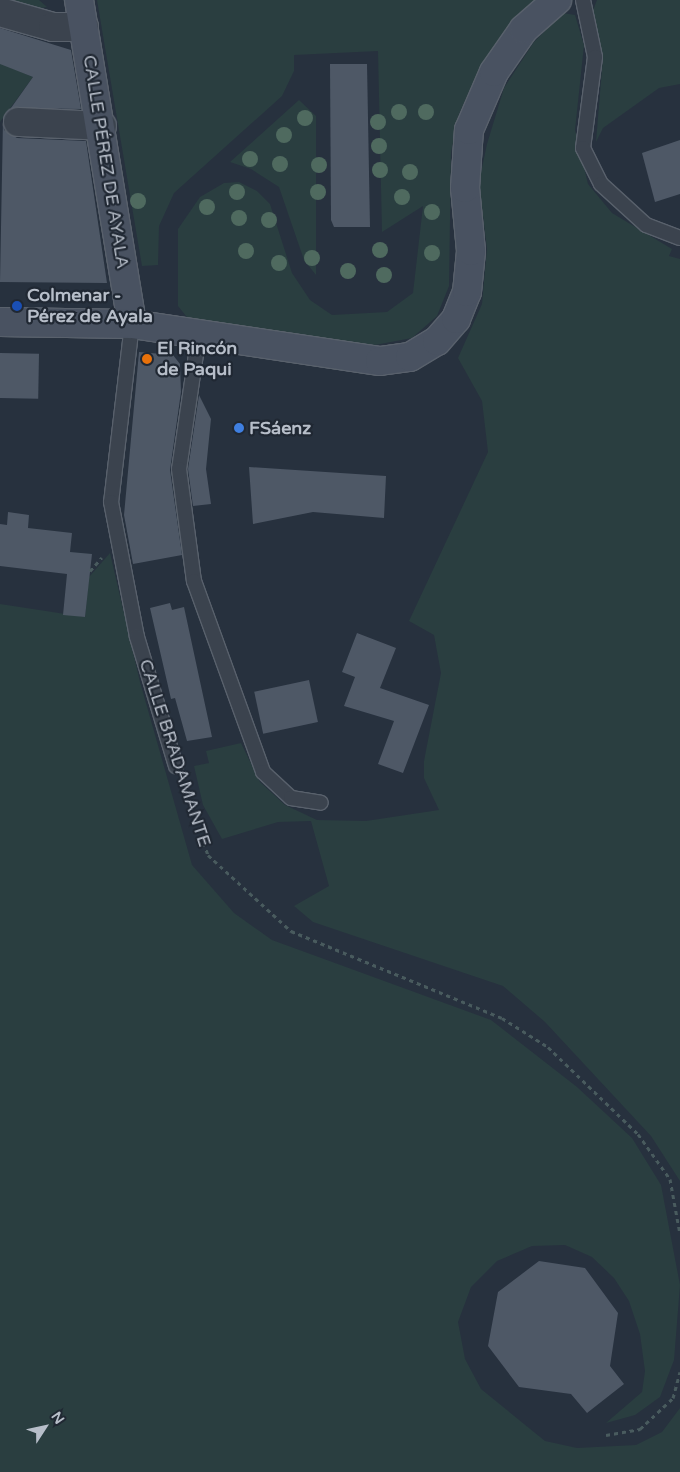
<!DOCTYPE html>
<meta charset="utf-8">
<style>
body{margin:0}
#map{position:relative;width:680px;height:1472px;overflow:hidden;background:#27313e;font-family:"Varela Round",sans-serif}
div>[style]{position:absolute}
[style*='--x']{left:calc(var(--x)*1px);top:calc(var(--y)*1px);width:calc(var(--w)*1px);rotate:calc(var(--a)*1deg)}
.green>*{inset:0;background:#2a3e40}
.building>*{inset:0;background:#4e5866;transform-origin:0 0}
.path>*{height:3px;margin-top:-1.5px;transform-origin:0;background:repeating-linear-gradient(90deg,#495b5e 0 4px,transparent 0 8px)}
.roads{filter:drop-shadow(1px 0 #59616c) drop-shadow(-1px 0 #59616c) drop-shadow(0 1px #59616c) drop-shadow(0 -1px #59616c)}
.lane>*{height:14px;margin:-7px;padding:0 7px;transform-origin:7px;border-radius:7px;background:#3b434e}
.street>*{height:28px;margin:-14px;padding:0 14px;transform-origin:14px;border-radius:14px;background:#3b434e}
.secondary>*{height:28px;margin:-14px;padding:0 14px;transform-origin:14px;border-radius:14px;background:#495261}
.trees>*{width:16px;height:16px;margin:-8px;border-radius:50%;background:#4f6a5f}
.dots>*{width:14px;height:14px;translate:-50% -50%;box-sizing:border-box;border:2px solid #202833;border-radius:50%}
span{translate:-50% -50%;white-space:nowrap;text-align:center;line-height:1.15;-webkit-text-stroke:4.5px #202833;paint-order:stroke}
.street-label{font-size:18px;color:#b7bec9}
.poi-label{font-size:18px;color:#b7bec9;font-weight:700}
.left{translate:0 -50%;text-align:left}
.north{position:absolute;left:20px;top:1402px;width:50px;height:50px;-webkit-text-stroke:4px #202833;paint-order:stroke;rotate:55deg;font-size:14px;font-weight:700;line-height:20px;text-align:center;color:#b7bec9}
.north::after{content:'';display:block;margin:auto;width:18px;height:22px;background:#b7bec9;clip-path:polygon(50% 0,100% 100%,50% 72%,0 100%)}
</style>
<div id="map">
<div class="green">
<i style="clip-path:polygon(0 0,39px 0,47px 7px,35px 9px)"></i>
<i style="clip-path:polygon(97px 0,536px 0,480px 68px,459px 114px,451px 152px,449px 286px,437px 316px,412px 338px,375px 345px,190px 321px,178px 306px,178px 229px,200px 197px,224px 183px,239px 182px,257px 191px,270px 204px,292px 273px,310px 300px,332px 315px,387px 312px,413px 293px,423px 206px,382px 232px,378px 51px,294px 55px,294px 71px,282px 96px,174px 193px,159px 226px,158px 265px,142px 266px)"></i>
<i style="clip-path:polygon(597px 0,680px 0,680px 84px,659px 88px,603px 128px,596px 142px,603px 57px,592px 13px)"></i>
<i style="clip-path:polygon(563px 13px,575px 15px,584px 45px,575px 130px,588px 184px,612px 213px,672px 249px,669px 256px,680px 259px,680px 1181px,651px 1136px,545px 1022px,503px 986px,313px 922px,294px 906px,329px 886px,311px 821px,278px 822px,222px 839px,203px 805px,194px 766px,209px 763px,206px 751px,241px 743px,260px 782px,285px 805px,317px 820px,366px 821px,439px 810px,424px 778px,424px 761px,441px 673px,434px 635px,409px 621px,488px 452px,482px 401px,458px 358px,482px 304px,487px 249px,479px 182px,487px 144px,504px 88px,534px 42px)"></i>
<i style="clip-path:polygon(0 63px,33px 77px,0 122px)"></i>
<i style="clip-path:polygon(299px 100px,316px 116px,316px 275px,304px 260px,279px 187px,251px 169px,230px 162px)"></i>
<i style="clip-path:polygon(110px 553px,140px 682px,192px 865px,234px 913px,272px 940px,491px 1020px,577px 1087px,632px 1138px,661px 1185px,680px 1285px,674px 1360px,660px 1397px,635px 1415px,606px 1423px,642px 1392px,645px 1371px,640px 1334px,629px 1301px,614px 1278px,592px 1257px,565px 1245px,532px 1246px,497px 1261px,471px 1287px,458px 1322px,465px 1359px,481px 1389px,545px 1441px,577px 1448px,636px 1445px,662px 1432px,680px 1408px,680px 1472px,0 1472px,0 604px,85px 617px,89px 577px)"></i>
</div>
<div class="building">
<i style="clip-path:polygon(0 28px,71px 50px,81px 109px,11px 108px,33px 77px,0 64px)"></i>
<i style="clip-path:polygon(330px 64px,367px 64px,370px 227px,334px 227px,331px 220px)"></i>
<i style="clip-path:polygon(3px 119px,4px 130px,17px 138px,86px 141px,107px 283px,0 282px)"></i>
<i style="clip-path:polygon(680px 140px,680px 194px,655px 202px,642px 153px)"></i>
<i style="clip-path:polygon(139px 352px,173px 355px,180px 364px,181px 392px,170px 470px,182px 555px,133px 564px,124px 515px)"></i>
<i style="left:0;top:353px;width:39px;height:45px;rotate:1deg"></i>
<i style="clip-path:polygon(199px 395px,211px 419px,206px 469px,211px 504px,193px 506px,188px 469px)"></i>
<i style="clip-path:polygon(249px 467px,386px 476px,384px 518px,313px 512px,253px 524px)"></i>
<i style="clip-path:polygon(8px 512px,29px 515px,28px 528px,72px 533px,70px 552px,92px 554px,85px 617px,63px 615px,67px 574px,0 566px,0 524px,7px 525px)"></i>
<i style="clip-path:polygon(170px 603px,172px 610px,184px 607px,212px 737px,187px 741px,175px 698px,171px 699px,150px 608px)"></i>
<i style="clip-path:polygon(357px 633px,396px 648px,380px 688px,429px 705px,403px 773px,378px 764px,394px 721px,344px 706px,355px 677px,342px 672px)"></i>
<i style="left:309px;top:680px;width:43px;height:56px;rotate:78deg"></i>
<i style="clip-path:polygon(539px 1261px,585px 1268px,618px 1313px,610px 1366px,624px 1384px,587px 1413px,571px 1394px,519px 1387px,488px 1346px,498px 1292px)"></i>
</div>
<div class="path">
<i style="--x:90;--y:571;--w:18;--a:-49"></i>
<i style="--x:182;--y:782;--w:77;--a:70.4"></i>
<i style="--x:208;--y:855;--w:113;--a:42.5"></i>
<i style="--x:291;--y:931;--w:228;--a:22.4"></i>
<i style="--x:502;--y:1018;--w:54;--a:32.2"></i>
<i style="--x:548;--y:1047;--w:125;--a:44"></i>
<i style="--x:638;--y:1134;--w:55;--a:54.6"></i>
<i style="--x:670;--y:1179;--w:56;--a:79.7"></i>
<i style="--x:606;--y:1435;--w:35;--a:-10"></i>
<i style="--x:640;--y:1429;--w:45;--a:-43.2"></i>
<i style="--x:673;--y:1398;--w:27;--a:-75"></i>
</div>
<div class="roads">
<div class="lane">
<i style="--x:583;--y:0;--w:58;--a:78.1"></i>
<i style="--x:595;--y:57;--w:92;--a:97.5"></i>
<i style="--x:583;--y:148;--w:40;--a:63.4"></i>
<i style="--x:601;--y:184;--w:61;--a:42.3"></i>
<i style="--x:646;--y:225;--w:36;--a:21"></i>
<i style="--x:132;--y:324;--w:179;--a:96.7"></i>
<i style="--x:111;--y:502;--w:137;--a:79.1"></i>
<i style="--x:137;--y:637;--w:135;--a:73.2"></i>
<i style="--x:199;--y:334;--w:136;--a:98.4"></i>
<i style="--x:179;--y:469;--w:113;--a:82.4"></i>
<i style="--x:194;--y:581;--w:203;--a:70.1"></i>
<i style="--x:263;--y:772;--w:38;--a:43"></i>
<i style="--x:291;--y:798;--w:30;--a:9"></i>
</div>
<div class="street">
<i style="--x:0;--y:12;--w:55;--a:15.8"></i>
<i style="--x:53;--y:27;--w:31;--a:0"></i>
<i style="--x:18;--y:122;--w:84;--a:2.7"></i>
</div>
<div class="secondary">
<i style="--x:79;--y:0;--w:328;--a:80.7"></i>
<i style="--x:0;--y:322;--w:132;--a:0.9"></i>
<i style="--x:132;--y:324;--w:251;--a:8.5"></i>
<i style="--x:380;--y:361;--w:30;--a:-8"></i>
<i style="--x:410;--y:357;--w:31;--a:-31"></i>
<i style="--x:437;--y:341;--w:29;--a:-49"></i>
<i style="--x:456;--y:319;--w:29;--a:-68"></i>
<i style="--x:467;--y:292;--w:41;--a:-84.4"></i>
<i style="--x:471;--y:251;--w:63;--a:-95.4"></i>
<i style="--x:465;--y:188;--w:58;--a:-86.1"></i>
<i style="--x:469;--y:130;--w:63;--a:-66.7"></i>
<i style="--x:494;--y:72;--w:52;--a:-55.1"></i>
<i style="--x:524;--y:29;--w:44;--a:-41.3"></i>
</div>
</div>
<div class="trees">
<i style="left:399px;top:112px"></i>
<i style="left:426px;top:112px"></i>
<i style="left:305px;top:118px"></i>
<i style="left:378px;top:122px"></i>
<i style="left:284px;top:135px"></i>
<i style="left:379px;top:146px"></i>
<i style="left:250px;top:159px"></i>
<i style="left:280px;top:164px"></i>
<i style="left:319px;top:165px"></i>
<i style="left:380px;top:170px"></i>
<i style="left:410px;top:172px"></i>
<i style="left:237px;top:192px"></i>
<i style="left:318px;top:192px"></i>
<i style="left:402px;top:197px"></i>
<i style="left:138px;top:201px"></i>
<i style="left:207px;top:207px"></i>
<i style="left:432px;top:212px"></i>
<i style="left:239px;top:218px"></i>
<i style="left:269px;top:220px"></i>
<i style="left:380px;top:250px"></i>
<i style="left:246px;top:251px"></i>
<i style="left:432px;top:253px"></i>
<i style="left:312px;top:258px"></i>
<i style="left:279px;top:263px"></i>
<i style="left:348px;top:271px"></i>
<i style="left:384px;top:275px"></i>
</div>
<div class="dots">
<i style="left:17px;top:306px;background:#1a4fb4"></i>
<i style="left:147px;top:359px;background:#e8710a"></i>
<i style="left:239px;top:428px;background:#3f7fe0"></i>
</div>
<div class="street-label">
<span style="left:106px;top:162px;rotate:81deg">CALLE PÉREZ DE AYALA</span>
<span style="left:175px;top:753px;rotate:72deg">CALLE BRADAMANTE</span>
</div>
<div class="poi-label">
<span class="left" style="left:27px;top:306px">Colmenar -<br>Pérez de Ayala</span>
<span class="left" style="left:157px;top:359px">El Rincón<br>de Paqui</span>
<span class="left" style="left:249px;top:428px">FSáenz</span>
</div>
<div class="north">N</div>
</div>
